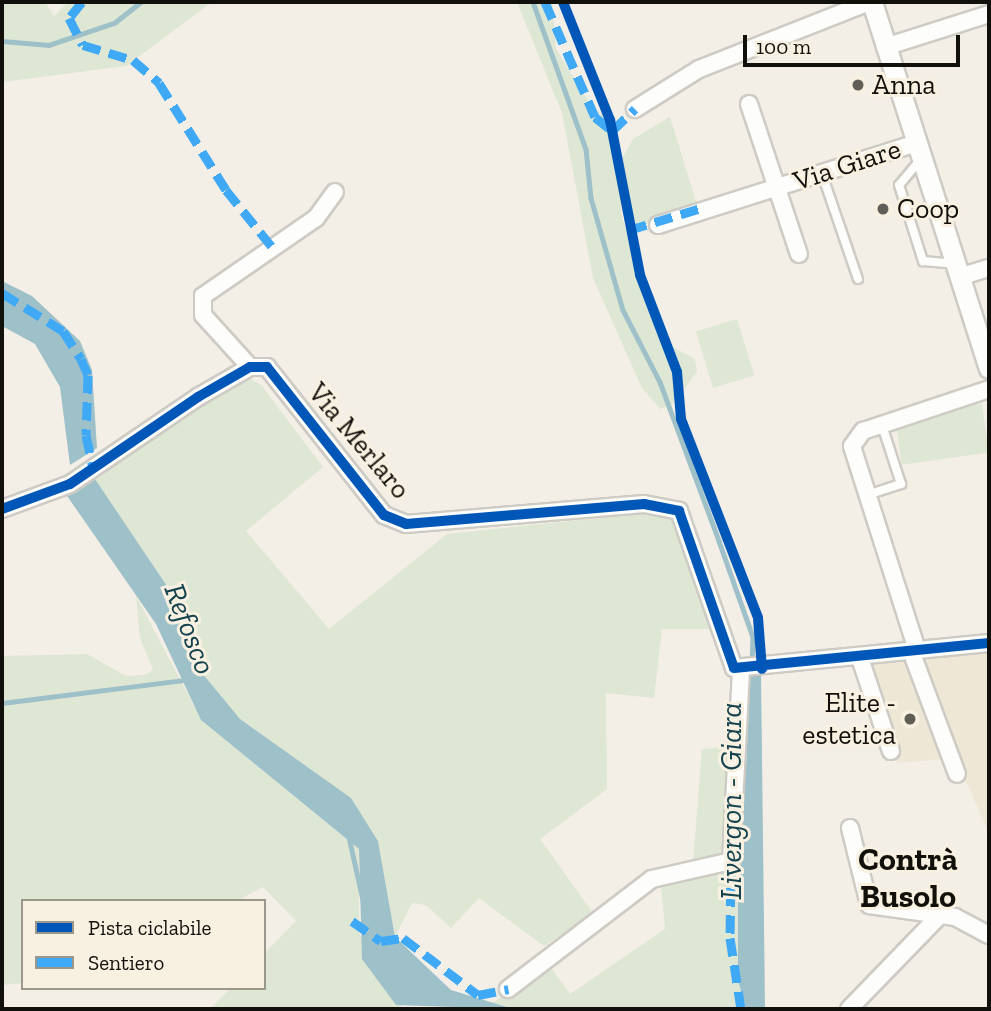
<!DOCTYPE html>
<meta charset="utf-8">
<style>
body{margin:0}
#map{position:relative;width:991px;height:1011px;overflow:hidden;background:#f3efe6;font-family:"Zilla Slab",serif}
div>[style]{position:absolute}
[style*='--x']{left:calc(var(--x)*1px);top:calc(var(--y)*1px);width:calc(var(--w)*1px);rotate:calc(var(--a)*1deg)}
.built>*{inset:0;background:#eee7d6}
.green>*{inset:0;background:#dee6d4;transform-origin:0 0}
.water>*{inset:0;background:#9ec0c9}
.stream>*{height:4.5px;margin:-2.25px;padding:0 2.25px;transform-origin:2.25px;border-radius:2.25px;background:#9ec0c9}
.roads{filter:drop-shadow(2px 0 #cecbc4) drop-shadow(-2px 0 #cecbc4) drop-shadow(0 2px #cecbc4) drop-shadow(0 -2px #cecbc4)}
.service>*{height:8px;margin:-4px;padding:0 4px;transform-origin:4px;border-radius:4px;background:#fdfdfb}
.minor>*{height:16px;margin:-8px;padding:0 8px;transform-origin:8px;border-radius:8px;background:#fdfdfb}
.tertiary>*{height:19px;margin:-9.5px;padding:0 9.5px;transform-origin:9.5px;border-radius:9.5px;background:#fdfdfb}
.quiet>*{height:9px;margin-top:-4.5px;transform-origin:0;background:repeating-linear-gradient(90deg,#3fa9f5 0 18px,transparent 0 27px)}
.cycleway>*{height:10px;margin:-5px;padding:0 5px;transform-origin:5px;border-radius:5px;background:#0057b8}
.dots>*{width:19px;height:19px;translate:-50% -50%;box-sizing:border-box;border:4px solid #f8f1e1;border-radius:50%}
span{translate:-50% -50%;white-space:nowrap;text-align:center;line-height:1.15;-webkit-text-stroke:6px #f8f1e1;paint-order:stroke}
.poi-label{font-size:28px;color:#12100b}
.left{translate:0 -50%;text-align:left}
.right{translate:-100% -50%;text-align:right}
.street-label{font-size:28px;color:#12100b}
.water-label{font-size:30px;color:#14424e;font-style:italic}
.quarter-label{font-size:32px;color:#12100b;font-weight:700}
.frame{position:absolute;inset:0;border:4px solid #12100b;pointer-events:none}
.legend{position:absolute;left:21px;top:899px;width:245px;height:91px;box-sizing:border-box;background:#f8f1e1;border:2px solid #9c978b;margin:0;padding:9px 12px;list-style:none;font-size:21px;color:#12100b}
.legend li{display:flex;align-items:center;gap:14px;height:35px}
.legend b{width:35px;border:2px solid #9c978b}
.scale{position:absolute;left:743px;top:35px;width:217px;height:32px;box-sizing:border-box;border:4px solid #12100b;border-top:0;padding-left:9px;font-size:21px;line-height:24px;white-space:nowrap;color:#12100b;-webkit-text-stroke:5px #f8f1e1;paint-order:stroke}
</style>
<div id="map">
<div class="built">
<i style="clip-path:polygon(989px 645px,989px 834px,956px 758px,897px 763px,862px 662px)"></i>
</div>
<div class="green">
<i style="clip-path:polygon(2px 2px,45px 2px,54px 16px,68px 2px,212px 2px,126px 66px,2px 82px)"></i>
<i style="clip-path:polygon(517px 2px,552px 2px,556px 49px,592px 107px,614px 123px,622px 218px,648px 297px,671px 346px,695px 359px,697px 372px,672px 404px,660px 409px,642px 388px,593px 278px,562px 113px)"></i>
<i style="clip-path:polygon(670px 117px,698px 208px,634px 228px,622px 159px,633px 139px)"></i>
<i style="left:737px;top:319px;width:59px;height:43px;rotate:73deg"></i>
<i style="clip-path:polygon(245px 376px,261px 385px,323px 467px,246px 531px,329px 629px,447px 534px,657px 512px,677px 519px,715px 629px,662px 629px,654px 698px,606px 693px,607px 789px,540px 839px,593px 913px,544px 946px,479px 898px,451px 928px,426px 905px,412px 903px,395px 937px,378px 841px,351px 798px,240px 719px,191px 661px,173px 595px,93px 476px)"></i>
<i style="left:982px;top:404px;width:49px;height:88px;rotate:82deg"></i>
<i style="clip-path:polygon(136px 596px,202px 721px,359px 849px,359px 933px,403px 1009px,210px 1009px,231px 988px,264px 988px,264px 954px,296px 921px,263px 887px,236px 901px,23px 901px,23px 983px,2px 985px,2px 656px,87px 654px,126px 676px,145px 675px,153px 670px,140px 638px)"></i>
<i style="clip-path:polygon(738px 746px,738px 980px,746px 1009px,513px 1009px,492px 1003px,550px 966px,570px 994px,665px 929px,661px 885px,692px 875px,702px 749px)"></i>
</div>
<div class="water">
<i style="clip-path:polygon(2px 281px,32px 296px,80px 341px,92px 370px,97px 448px,70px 465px,60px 387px,35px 344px,2px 326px)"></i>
<i style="clip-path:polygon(93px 476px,173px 595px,192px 661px,240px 719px,351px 798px,378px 841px,395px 937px,451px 990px,513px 1009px,396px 1005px,362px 959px,359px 849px,201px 720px,156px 624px,65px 493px)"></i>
<i style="clip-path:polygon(761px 673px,765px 1009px,746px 1009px,738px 980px,738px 677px)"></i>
</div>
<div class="stream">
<i style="--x:533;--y:2;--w:156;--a:70.2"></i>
<i style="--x:586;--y:149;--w:49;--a:84.2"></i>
<i style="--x:591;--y:198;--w:116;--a:74.1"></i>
<i style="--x:623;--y:310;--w:81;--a:62.8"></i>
<i style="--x:660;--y:382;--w:170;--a:69.6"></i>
<i style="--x:719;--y:541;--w:102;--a:70.5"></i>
<i style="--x:753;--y:637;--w:24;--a:92"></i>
<i style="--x:2;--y:41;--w:47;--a:4.9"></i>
<i style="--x:49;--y:45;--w:69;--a:-18.7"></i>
<i style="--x:114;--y:23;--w:34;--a:-38"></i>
<i style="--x:2;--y:703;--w:184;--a:-7.2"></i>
<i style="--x:349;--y:837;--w:65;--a:77.5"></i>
</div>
<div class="roads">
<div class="service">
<i style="--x:921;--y:159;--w:34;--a:130"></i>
<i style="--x:899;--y:185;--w:80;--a:72.5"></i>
<i style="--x:923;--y:261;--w:32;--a:5"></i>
<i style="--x:822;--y:174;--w:111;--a:71.1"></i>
<i style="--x:867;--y:495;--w:36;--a:-18"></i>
<i style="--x:901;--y:484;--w:62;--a:-107.9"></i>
</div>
<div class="minor">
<i style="--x:885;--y:47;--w:109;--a:-17.6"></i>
<i style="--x:749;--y:104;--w:158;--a:71.6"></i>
<i style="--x:635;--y:109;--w:75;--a:-32"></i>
<i style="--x:699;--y:69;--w:183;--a:-21.5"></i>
<i style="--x:658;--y:225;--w:271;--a:-17.6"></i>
<i style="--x:959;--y:277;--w:31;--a:-17"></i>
<i style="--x:250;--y:367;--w:70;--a:-132.1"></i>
<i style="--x:203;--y:315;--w:19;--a:-90"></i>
<i style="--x:203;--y:296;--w:137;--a:-34.6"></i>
<i style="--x:316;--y:218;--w:32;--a:-54"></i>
<i style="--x:2;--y:509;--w:72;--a:-20.2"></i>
<i style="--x:70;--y:484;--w:155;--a:-34.2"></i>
<i style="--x:198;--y:397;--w:60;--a:-30"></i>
<i style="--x:250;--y:367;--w:17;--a:0"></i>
<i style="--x:267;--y:367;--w:189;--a:51.7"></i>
<i style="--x:384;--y:515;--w:24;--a:22"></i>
<i style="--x:406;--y:524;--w:239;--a:-4.8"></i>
<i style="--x:644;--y:504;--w:36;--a:11"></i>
<i style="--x:679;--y:511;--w:166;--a:70.7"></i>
<i style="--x:734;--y:668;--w:256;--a:-5.6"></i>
<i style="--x:917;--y:650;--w:214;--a:-107.7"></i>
<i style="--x:852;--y:446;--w:19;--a:-54"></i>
<i style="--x:863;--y:431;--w:133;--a:-18.4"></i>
<i style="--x:911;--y:651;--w:131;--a:69.5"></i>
<i style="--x:860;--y:658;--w:98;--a:71.6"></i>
<i style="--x:850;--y:828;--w:79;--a:76.1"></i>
<i style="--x:869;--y:905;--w:87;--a:7.9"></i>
<i style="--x:955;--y:917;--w:38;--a:28"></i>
<i style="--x:508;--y:989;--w:181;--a:-37.4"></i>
<i style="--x:652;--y:879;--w:81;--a:-12.8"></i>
<i style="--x:731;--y:861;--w:192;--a:-87"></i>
<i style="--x:849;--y:1009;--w:128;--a:-45.9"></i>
</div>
<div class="tertiary">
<i style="--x:872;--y:2;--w:384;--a:72.3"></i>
</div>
</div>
<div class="quiet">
<i style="--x:82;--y:2;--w:21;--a:129"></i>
<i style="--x:69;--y:18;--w:30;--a:63"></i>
<i style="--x:83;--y:45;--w:52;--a:16.7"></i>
<i style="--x:133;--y:60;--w:35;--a:41"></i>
<i style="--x:159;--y:83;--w:126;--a:57.9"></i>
<i style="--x:226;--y:190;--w:75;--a:51"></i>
<i style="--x:545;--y:2;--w:125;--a:66.5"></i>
<i style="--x:595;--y:117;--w:22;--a:39"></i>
<i style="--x:612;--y:131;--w:32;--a:-44"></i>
<i style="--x:629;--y:230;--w:75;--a:-17"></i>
<i style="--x:2;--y:293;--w:72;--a:31.9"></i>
<i style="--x:63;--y:331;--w:33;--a:57"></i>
<i style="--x:81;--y:359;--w:17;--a:66"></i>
<i style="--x:88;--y:375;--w:60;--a:91.9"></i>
<i style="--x:86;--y:435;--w:35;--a:78"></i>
<i style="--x:731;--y:861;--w:77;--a:90.7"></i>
<i style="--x:730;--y:938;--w:72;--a:81.2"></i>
<i style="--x:352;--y:921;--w:35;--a:35"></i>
<i style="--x:381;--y:941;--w:22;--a:-8"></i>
<i style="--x:403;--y:938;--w:94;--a:37.2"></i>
<i style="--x:478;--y:995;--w:31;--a:-11"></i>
</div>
<div class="cycleway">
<i style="--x:563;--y:2;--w:127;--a:68.3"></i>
<i style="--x:610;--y:120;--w:158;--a:79"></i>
<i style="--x:640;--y:275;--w:104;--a:69.1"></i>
<i style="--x:677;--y:372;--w:47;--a:85.1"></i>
<i style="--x:681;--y:419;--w:213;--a:68.8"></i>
<i style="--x:758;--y:618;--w:51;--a:85.5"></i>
<i style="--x:2;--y:509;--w:72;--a:-20.2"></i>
<i style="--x:70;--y:484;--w:155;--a:-34.2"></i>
<i style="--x:198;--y:397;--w:60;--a:-30"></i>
<i style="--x:250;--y:367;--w:17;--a:0"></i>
<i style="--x:267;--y:367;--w:189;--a:51.7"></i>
<i style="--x:384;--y:515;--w:24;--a:22"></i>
<i style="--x:406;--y:524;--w:239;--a:-4.8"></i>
<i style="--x:644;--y:504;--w:36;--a:11"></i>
<i style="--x:679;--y:511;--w:166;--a:70.7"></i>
<i style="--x:734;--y:668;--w:256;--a:-5.6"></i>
</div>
<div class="dots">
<i style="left:858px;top:85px;background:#615e58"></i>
<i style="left:883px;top:209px;background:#615e58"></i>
<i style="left:910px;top:719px;background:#615e58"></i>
</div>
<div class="poi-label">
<span class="left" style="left:872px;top:85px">Anna</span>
<span class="left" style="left:897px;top:209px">Coop</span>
<span class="right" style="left:896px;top:719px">Elite -<br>estetica</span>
</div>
<div class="street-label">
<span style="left:847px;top:165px;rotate:-18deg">Via Giare</span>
<span style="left:359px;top:441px;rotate:50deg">Via Merlaro</span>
</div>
<div class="water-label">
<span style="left:190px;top:629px;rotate:69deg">Refosco</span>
<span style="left:731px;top:801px;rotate:-90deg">Livergon - Giara</span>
</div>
<div class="quarter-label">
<span style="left:908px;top:878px">Contrà<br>Busolo</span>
</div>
<div class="frame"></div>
<ul class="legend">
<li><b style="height:9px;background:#0057b8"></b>Pista ciclabile</li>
<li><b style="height:9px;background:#3fa9f5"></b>Sentiero</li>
</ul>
<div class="scale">100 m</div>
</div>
